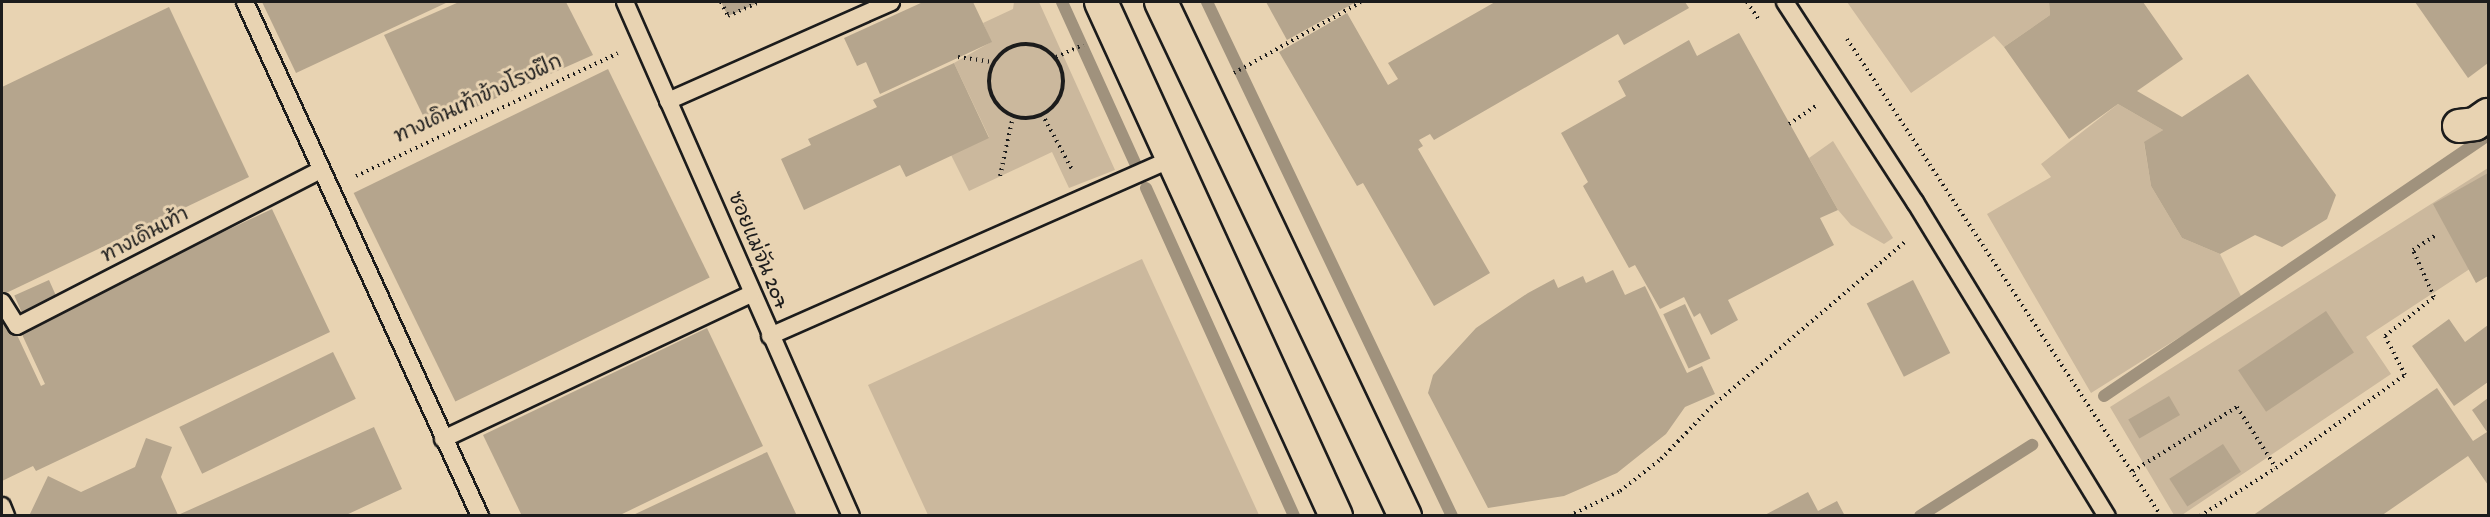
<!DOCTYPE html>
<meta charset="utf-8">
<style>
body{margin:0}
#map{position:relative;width:2490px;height:517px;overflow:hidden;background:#e8d3b2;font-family:"Gochi Hand","Playpen Sans Thai",sans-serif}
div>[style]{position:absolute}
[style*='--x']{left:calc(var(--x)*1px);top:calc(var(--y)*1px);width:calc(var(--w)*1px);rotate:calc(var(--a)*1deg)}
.green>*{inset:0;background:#cbb89d}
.stream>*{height:12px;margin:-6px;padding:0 6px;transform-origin:6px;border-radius:6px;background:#a0927d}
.building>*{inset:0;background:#b5a58d;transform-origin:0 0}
.path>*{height:4px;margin-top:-2px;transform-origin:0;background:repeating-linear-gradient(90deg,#1c1c1c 0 1.5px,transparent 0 6px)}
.path>.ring{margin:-2px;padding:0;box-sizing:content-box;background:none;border:4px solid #1c1c1c;border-radius:50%}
.roads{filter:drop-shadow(2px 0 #1c1c1c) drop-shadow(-2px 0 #1c1c1c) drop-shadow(0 2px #1c1c1c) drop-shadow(0 -2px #1c1c1c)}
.lane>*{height:16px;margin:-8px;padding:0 8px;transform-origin:8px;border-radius:8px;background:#e8d3b2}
.street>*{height:32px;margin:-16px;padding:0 16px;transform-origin:16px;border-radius:16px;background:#e8d3b2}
span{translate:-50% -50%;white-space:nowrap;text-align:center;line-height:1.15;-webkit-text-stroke:6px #e8d3b2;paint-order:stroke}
.street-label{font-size:20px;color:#1c1c1c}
.frame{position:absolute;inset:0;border:3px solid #1c1c1c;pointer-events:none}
</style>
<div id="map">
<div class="green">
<i style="clip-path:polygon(1014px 2px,1039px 2px,1115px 170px,1069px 188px,1052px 152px,969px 191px,951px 155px,989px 137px,954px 63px,991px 42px,983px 23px,1013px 9px)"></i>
<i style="clip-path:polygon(1847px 2px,2049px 2px,2050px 15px,2004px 47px,1994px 36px,1911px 93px)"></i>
<i style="clip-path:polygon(2118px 104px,2163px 130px,2144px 143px,2151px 186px,2182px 238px,2220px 254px,2242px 298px,2091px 393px,1987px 214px,2051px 177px,2041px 164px)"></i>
<i style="clip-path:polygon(1833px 141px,1893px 238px,1884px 244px,1851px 225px,1838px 210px,1809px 158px)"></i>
<i style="clip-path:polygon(2488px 168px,2488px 257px,2366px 337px,2391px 374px,2182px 515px,2174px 515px,2110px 407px)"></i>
<i style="clip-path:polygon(1142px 259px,1259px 515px,928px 515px,868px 385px)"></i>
</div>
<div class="stream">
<i style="--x:1062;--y:2;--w:179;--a:65.6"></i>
<i style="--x:1207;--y:2;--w:569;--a:64.52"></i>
<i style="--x:1146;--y:188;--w:360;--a:65.7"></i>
<i style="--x:2104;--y:396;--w:464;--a:-34.2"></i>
<i style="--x:1920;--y:516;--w:133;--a:-32.4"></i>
</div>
<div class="building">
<i style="clip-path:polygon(262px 2px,448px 2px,296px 73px)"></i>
<i style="clip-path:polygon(459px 2px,566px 2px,593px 55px,429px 128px,384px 35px)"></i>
<i style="clip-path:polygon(721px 2px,760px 2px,728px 16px)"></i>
<i style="clip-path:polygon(923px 2px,973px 2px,992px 42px,880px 94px,866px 62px,857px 66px,844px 38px)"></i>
<i style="clip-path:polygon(1266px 2px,1356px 2px,1287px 40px)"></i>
<i style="clip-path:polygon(1495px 2px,1685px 2px,1689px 8px,1624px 45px,1618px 34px,1434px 140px,1430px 134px,1419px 140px,1423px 146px,1418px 149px,1490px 273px,1434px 306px,1363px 183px,1357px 186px,1279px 52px,1347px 13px,1388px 85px,1398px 79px,1388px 63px)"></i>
<i style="clip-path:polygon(2049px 2px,2143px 2px,2183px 59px,2137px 91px,2182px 117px,2248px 74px,2336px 195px,2327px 219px,2282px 247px,2255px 235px,2220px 254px,2182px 238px,2151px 186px,2144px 142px,2163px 130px,2118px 104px,2069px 139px,2004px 47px,2050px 15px)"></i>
<i style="clip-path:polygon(2415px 2px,2488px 2px,2488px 63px,2468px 78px)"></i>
<i style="clip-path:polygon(169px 7px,249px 177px,2px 295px,2px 87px)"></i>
<i style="clip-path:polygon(1739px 33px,1838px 210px,1820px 218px,1834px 245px,1728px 300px,1738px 320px,1711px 335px,1700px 313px,1694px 317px,1684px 297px,1660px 309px,1635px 265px,1629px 268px,1583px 186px,1588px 182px,1561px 133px,1626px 96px,1618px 81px,1689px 40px,1697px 56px)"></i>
<i style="clip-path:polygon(954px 63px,989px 138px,906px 177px,900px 165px,804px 210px,781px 159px,811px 145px,808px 139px,877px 107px,873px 100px)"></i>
<i style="left:608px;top:69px;width:232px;height:283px;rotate:64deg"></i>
<i style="clip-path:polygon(2488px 173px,2488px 276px,2476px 283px,2433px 204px)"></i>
<i style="clip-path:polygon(272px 209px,330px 332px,36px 471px,33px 466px,2px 481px,2px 303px,41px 386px,45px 384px,19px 328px)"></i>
<i style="clip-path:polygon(1613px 270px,1625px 295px,1645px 286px,1687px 373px,1702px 366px,1715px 394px,1685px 407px,1666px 434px,1617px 473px,1564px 496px,1488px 508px,1428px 393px,1433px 375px,1476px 328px,1528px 293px,1554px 279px,1558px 288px,1583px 276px,1586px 283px)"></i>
<i style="left:49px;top:280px;width:24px;height:38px;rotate:66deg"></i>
<i style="left:1913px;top:280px;width:82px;height:52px;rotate:63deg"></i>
<i style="left:1685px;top:304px;width:60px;height:24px;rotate:65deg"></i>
<i style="left:2326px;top:311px;width:50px;height:106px;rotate:56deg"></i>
<i style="clip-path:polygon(2449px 319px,2465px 342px,2488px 325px,2488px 382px,2454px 406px,2412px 346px)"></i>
<i style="clip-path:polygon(707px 328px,763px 446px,618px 516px,522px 516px,483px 435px)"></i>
<i style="left:333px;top:352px;width:52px;height:171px;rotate:64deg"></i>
<i style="clip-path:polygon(2437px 388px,2473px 441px,2487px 432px,2472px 410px,2488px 398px,2488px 485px,2468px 456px,2381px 516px,2252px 516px)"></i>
<i style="left:2169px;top:396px;width:22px;height:47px;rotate:60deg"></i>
<i style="clip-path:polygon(374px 427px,402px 489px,344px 516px,29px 516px,48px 476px,81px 492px,135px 467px,146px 438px,172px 447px,161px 477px,178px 515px)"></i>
<i style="left:2223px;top:444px;width:33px;height:64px;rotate:57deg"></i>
<i style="clip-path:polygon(767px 452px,797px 516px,631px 516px)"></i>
<i style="clip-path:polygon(1808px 492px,1818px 511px,1837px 501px,1845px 516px,1763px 516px)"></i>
</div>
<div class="path">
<i style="--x:721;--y:2;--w:16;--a:63"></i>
<i style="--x:728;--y:16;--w:35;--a:-24"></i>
<i style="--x:1747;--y:2;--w:23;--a:56"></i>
<i style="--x:1847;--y:39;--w:571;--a:56.64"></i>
<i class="ring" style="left:989px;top:44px;width:70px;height:70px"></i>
<i style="--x:958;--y:57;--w:37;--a:8"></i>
<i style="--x:1056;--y:57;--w:30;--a:-24"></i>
<i style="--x:1234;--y:73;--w:145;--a:-29.2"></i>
<i style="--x:1042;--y:114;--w:65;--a:61.5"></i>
<i style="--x:1789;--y:124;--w:34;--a:-34"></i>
<i style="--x:356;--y:176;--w:289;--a:-25.1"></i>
<i style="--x:1000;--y:176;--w:61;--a:-77.8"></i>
<i style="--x:2133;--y:471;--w:122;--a:-31.6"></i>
<i style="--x:2237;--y:407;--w:72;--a:57.4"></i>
<i style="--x:1569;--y:516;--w:57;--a:-26.1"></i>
<i style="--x:1620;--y:491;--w:52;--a:-38"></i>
<i style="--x:1661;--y:459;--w:72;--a:-46.1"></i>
<i style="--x:1711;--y:407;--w:256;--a:-40.4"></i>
<i style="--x:2200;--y:516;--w:90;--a:-32.3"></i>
<i style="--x:2276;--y:468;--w:159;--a:-35.8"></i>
<i style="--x:2405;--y:375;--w:44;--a:-117.1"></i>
<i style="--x:2385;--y:336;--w:63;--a:-38.5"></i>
<i style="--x:2434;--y:297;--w:51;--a:-114.1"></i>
<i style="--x:2413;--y:250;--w:27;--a:-33"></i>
</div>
<div class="roads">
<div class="lane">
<i style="--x:245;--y:2;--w:565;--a:65.43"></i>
<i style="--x:625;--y:2;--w:561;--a:66.27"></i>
<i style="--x:1785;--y:2;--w:239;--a:57"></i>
<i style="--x:1915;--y:202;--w:368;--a:58.6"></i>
<i style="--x:668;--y:101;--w:244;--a:-23.9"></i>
<i style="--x:2;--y:302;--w:28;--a:58"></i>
<i style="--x:17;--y:326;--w:341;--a:-27.2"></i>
<i style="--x:770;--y:336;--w:439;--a:-23.8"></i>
<i style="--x:443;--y:439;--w:340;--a:-25.2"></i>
<i style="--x:2;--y:506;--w:11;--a:68"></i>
</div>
<div class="street">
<i style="--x:1101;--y:2;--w:565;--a:65.43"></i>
<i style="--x:1161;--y:2;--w:569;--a:64.61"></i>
<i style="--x:2459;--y:126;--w:16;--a:-7"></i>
<i style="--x:2475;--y:124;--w:16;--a:-35"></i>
</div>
</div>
<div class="street-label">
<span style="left:479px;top:101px;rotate:-25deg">ทางเดินเท้าข้างโรงฝึก</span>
<span style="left:146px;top:237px;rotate:-28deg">ทางเดินเท้า</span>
<span style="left:756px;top:251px;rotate:67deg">ซอยแม่จัน 207</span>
</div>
<div class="frame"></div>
</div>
